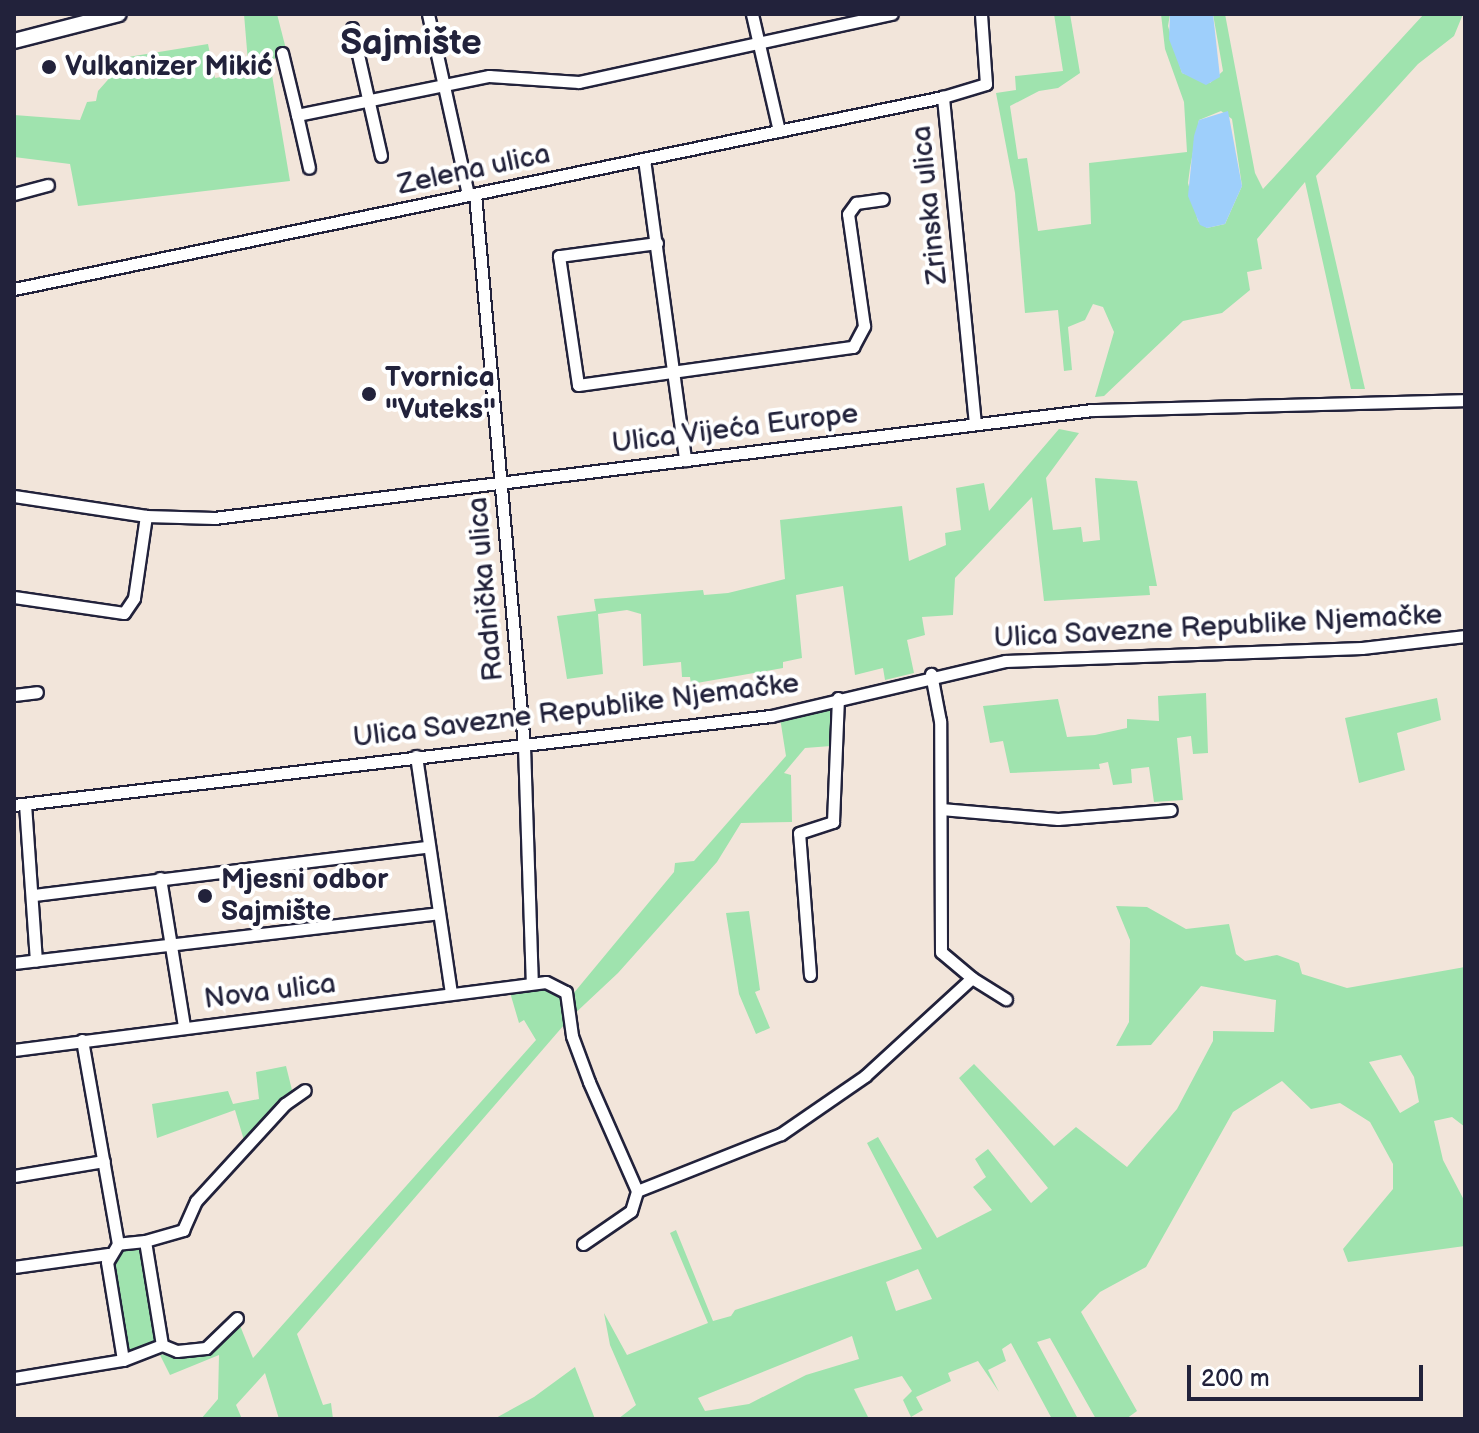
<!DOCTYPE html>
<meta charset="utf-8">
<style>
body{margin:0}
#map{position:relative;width:1479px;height:1433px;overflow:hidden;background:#f2e5da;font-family:"Balsamiq Sans",sans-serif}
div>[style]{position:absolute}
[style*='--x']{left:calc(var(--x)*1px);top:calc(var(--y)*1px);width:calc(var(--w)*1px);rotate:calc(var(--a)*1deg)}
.green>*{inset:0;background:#9fe3ae}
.water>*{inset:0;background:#9ecffb}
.roads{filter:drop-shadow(2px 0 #22223b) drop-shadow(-2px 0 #22223b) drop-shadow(0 2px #22223b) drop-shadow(0 -2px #22223b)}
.minor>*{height:11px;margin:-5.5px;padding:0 5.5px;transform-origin:5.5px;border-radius:5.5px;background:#fff}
.major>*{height:14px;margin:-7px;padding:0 7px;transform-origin:7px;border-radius:7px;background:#fff}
.dots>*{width:22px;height:22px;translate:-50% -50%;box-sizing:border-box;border:4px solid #fff;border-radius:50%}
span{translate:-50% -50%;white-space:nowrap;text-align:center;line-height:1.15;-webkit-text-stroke:8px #fff;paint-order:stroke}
.poi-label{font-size:28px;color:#22223b;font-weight:700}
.left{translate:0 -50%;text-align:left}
.street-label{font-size:28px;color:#22223b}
.district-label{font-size:36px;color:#22223b;font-weight:700}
.frame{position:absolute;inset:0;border:16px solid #22223b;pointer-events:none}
.scale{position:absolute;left:1187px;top:1365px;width:236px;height:36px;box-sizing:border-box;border:4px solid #22223b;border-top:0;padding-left:10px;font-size:24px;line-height:28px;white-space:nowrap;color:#22223b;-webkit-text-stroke:6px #fff;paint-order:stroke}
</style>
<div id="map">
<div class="green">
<i style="clip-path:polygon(244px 14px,277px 14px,288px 57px,248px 62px)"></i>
<i style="clip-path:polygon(evenodd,1054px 14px,1070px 14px,1080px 73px,1058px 88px,1039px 91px,1010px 106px,1018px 159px,1027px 158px,1038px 231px,1091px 224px,1089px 163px,1187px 152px,1184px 102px,1165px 49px,1161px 14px,1170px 14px,1168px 26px,1182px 73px,1210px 83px,1223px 71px,1213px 14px,1225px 14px,1255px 173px,1263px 189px,1424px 14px,1463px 14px,1454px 36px,1418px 64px,1316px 176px,1365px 389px,1351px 389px,1305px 182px,1257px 239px,1262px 269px,1247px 272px,1250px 290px,1222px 313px,1183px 321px,1104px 396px,1095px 397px,1114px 332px,1103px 307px,1093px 304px,1085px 320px,1068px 327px,1072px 370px,1064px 371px,1058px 310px,1025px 313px,1015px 193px,996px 93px,1016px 90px,1015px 76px,1063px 71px,1054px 14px,1221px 111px,1232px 119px,1242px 186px,1225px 224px,1207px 228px,1198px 221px,1188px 183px,1190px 168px,1199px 120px,1221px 111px)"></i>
<i style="clip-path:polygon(208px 44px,215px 78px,271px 69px,290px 181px,78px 206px,70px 164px,14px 157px,14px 115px,80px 120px,87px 102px,96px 101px,98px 91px,128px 57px)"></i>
<i style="clip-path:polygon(1059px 429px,1079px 433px,1046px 478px,1053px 530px,1081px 527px,1083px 542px,1100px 540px,1095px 478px,1137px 481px,1157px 586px,1149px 586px,1150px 595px,1044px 601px,1032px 497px,955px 578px,953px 615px,922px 617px,925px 635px,907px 640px,914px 673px,885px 680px,883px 668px,855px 675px,843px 586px,796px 595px,802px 658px,783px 662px,783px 668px,691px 684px,690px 677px,682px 677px,681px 662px,643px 666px,641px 614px,627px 610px,598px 614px,603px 674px,567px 679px,557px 616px,596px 611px,594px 599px,703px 590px,704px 595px,728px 593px,785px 579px,780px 520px,902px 506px,909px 561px,946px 545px,945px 533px,961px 530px,956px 488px,984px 483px,989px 511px)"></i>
<i style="clip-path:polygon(1206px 693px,1208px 753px,1193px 754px,1191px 736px,1177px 738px,1183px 800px,1154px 802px,1149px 767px,1131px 769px,1132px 783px,1113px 785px,1108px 762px,1099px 764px,1100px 769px,1010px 773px,1003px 741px,990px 743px,983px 706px,1058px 699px,1067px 737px,1095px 735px,1127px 728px,1127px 719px,1159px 721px,1158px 696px)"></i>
<i style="clip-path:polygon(1437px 698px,1441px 720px,1397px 733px,1405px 770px,1359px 783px,1345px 718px)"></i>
<i style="clip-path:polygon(834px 706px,831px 746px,805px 748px,784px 773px,791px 775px,792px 822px,741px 823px,717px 862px,618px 973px,570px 1018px,297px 1334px,323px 1405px,331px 1403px,333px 1419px,279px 1419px,265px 1373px,236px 1405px,242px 1419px,201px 1419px,218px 1399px,219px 1355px,170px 1375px,160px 1355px,206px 1348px,237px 1318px,253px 1358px,536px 1040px,524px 1020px,519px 1023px,509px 989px,548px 985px,568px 1000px,674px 872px,675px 863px,694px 861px,786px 756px,780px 718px)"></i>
<i style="clip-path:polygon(evenodd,1116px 906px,1147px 907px,1186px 929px,1229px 924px,1236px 954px,1245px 961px,1277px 955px,1299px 963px,1302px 974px,1347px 988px,1465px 967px,1465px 1127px,1452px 1117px,1434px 1121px,1443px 1160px,1465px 1202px,1465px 1246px,1348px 1262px,1343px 1249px,1393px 1189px,1393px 1164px,1370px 1122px,1340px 1103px,1311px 1109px,1282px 1081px,1233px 1112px,1146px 1267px,1100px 1292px,1081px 1312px,1137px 1411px,1126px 1419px,1096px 1419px,1050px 1338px,1037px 1342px,1078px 1419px,1052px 1419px,1011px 1343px,1002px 1349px,1006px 1361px,988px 1370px,999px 1392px,978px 1361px,948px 1373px,951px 1381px,916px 1397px,923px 1410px,911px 1417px,903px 1400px,912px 1391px,902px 1376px,854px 1389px,869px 1419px,618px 1419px,636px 1405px,610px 1345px,604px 1313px,627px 1355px,708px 1323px,670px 1233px,676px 1230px,713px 1321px,731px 1316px,735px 1310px,922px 1249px,867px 1143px,878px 1137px,937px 1238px,992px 1210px,973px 1187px,986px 1177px,975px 1159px,988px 1149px,1031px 1203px,1048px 1188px,959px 1078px,974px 1064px,1054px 1146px,1076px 1127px,1127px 1167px,1177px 1109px,1213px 1041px,1213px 1031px,1274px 1032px,1276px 1000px,1201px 986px,1151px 1045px,1116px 1046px,1129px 1022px,1130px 940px,1116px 906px,1401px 1055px,1414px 1077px,1419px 1102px,1400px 1113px,1369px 1062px,1401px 1055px,1116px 906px,918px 1269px,932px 1299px,896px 1311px,886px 1282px,918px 1269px,1116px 906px,852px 1336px,859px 1359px,806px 1375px,749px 1404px,705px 1411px,698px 1398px,852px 1336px)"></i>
<i style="clip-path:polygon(749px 911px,760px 990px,755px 992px,770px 1028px,756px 1034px,739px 994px,726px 913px)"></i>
<i style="clip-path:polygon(286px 1066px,294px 1098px,246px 1147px,235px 1110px,157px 1138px,152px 1104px,228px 1091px,233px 1104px,259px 1099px,256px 1072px)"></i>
<i style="clip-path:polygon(142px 1245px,159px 1340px,126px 1354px,110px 1266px,122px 1247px)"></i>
<i style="clip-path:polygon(575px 1367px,595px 1419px,494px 1419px,534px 1397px)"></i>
</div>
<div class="water">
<i style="clip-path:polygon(1170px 14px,1213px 14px,1220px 77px,1206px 85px,1182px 73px,1169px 39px)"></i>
<i style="clip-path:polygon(1228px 111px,1242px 186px,1225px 224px,1207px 228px,1200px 225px,1188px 196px,1194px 136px,1199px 120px)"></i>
</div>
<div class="roads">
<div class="minor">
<i style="--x:428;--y:14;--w:185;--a:77.5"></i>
<i style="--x:752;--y:14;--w:120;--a:77"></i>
<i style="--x:352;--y:28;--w:131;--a:77.2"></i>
<i style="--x:282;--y:53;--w:64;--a:76.4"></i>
<i style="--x:297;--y:115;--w:196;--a:-11.5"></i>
<i style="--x:489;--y:76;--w:90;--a:3.8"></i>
<i style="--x:579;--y:82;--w:320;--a:-12.3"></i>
<i style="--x:297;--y:115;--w:54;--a:77.2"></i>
<i style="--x:644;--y:159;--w:304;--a:82.2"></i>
<i style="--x:14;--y:194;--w:35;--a:-15"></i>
<i style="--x:475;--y:194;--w:554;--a:84.93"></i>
<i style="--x:524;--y:746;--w:236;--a:88.1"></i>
<i style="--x:657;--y:243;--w:99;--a:172.4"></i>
<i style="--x:559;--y:256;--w:130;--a:81.6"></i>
<i style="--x:578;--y:385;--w:278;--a:-7.9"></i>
<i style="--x:853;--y:347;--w:24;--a:-62"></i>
<i style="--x:864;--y:326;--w:113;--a:-98.1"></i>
<i style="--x:848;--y:214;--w:14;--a:-54"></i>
<i style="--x:856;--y:203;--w:27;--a:-8"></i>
<i style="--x:14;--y:289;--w:949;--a:-11.68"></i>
<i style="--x:975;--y:424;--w:329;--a:-95.6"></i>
<i style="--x:943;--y:97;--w:45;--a:-16.8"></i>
<i style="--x:986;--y:84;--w:70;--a:-94.1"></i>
<i style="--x:14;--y:496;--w:134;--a:8.6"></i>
<i style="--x:146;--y:516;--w:68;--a:1.7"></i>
<i style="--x:214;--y:518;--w:885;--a:-7.01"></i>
<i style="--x:1092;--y:410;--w:373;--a:-1.5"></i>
<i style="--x:14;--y:597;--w:111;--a:8.3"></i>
<i style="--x:124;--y:613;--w:18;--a:-56"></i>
<i style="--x:134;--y:598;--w:83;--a:-81.7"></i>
<i style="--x:14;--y:695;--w:23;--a:-7"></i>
<i style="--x:416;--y:756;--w:240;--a:81.6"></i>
<i style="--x:25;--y:804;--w:157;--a:86"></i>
<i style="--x:14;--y:805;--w:762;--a:-6.71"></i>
<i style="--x:771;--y:716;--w:240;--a:-13.2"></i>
<i style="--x:1005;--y:661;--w:357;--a:-2.1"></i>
<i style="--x:1362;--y:648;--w:104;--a:-6.6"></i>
<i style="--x:941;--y:809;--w:117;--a:4.9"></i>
<i style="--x:1058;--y:819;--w:113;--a:-4.6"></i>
<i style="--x:160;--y:878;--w:150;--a:80.8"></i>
<i style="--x:34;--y:895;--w:395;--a:-7"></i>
<i style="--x:14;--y:963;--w:427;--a:-6.7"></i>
<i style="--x:810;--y:975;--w:142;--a:-94.4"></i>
<i style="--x:799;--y:833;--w:36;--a:-18"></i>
<i style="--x:833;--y:822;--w:124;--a:-87.7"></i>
<i style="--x:972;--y:978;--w:40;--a:32"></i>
<i style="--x:82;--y:1040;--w:207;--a:80"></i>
<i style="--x:118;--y:1244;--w:21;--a:121"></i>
<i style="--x:107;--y:1262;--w:99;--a:80.7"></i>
<i style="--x:123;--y:1360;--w:42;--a:-21"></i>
<i style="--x:162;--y:1345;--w:105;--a:-99.3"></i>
<i style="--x:145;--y:1241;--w:27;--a:174"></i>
<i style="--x:14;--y:1050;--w:536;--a:-7.28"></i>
<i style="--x:546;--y:982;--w:22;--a:27"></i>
<i style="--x:566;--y:992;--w:44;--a:82.2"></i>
<i style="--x:572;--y:1036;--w:49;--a:69.7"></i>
<i style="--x:589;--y:1082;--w:119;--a:66.2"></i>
<i style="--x:637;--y:1191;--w:155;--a:-21.6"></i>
<i style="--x:781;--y:1134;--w:102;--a:-34.6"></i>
<i style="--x:865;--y:1076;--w:145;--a:-42.5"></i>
<i style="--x:972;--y:978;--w:40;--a:-140"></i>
<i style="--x:941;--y:952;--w:231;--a:-90.2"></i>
<i style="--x:940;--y:721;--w:48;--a:-100.8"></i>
<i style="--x:14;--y:1176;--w:91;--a:-9.5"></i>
<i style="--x:145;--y:1241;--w:40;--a:-16"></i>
<i style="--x:183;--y:1230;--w:32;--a:-66"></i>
<i style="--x:196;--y:1201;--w:132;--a:-47.5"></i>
<i style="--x:285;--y:1104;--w:24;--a:-35"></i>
<i style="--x:583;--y:1244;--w:58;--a:-34.5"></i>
<i style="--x:631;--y:1211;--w:21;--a:-73"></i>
<i style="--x:14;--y:1267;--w:95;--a:-7.9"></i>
<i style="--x:162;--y:1345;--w:16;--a:22"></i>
<i style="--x:177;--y:1351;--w:29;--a:-6"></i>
<i style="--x:206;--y:1348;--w:43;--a:-44.1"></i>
<i style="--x:14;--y:1378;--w:110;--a:-9.4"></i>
</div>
<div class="major">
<i style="--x:14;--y:41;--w:108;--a:-14.4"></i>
</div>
</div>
<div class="dots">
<i style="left:49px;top:67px;background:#22223b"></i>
<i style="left:369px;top:394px;background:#22223b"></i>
<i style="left:205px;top:896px;background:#22223b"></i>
</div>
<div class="poi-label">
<span class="left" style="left:65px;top:67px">Vulkanizer Mikić</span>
<span class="left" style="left:385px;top:394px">Tvornica<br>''Vuteks''</span>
<span class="left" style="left:221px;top:896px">Mjesni odbor<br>Sajmište</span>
</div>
<div class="street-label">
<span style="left:474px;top:170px;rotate:-12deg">Zelena ulica</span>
<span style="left:930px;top:205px;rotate:-96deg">Zrinska ulica</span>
<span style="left:735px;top:429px;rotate:-7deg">Ulica Vijeća Europe</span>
<span style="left:486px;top:589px;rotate:-95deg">Radnička ulica</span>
<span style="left:1218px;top:627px;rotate:-3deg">Ulica Savezne Republike Njemačke</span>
<span style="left:576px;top:711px;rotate:-7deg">Ulica Savezne Republike Njemačke</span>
<span style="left:270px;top:992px;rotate:-7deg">Nova ulica</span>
</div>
<div class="district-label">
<span style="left:411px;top:44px">Sajmište</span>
</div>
<div class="frame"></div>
<div class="scale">200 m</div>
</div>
